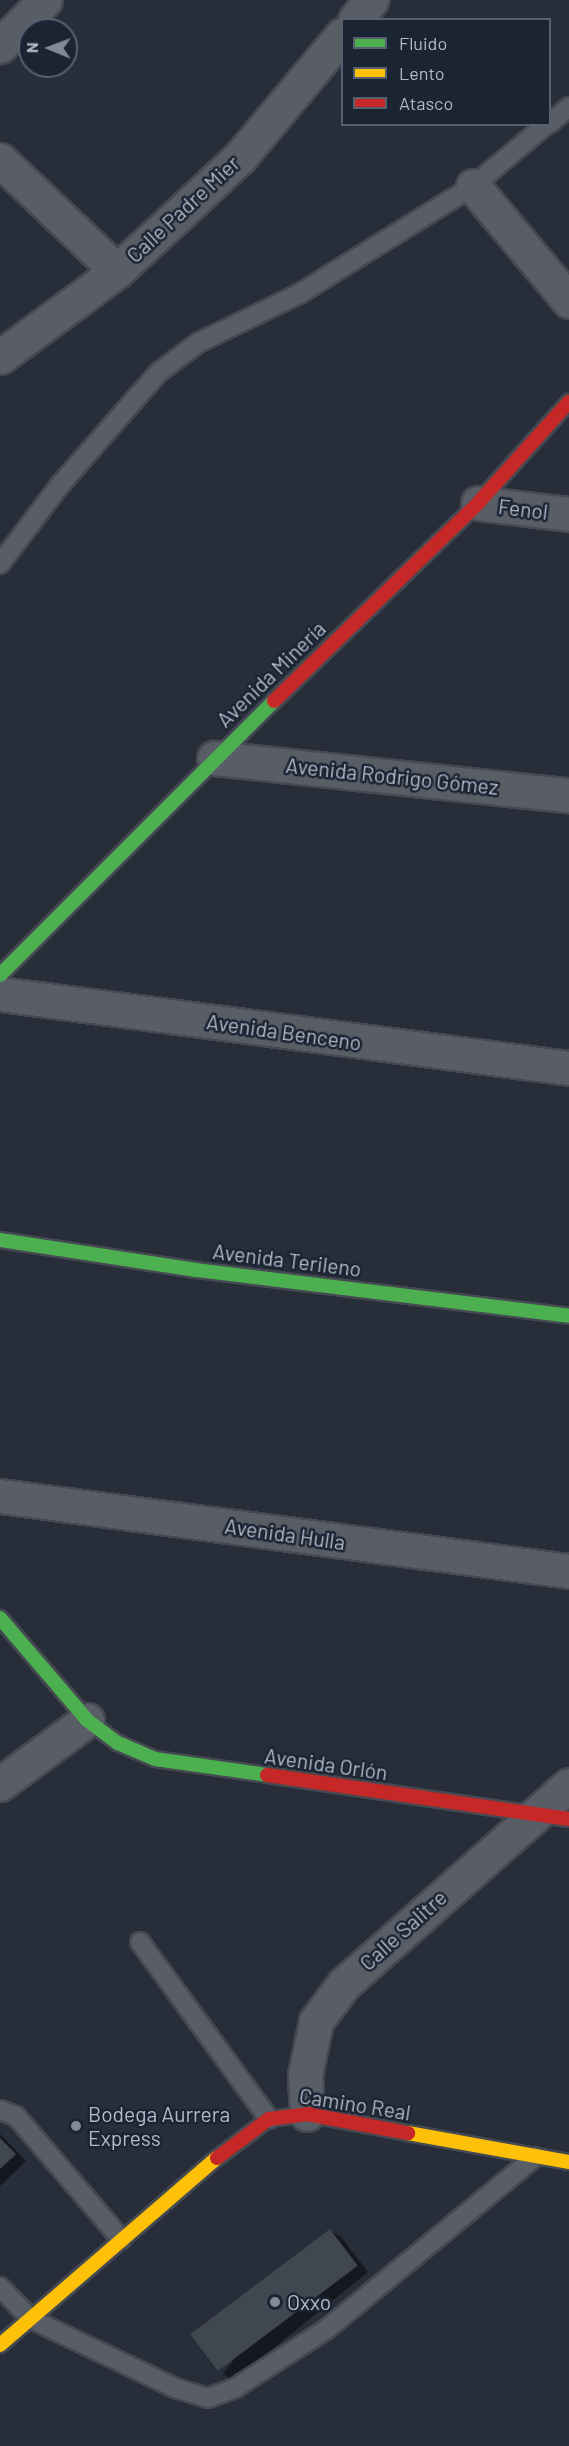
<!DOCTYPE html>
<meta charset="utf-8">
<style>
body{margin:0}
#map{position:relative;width:569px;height:2446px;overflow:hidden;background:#282e39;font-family:Barlow,sans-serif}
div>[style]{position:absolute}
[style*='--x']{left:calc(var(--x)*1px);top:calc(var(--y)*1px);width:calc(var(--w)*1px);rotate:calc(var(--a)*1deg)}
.shadow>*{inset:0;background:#0007}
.building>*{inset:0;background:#414750;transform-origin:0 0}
.roads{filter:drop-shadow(2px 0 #454951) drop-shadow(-2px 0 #454951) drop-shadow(0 2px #454951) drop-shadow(0 -2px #454951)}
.lane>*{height:18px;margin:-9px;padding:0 9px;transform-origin:9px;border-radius:9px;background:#595d66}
.street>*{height:33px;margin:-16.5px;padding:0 16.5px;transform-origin:16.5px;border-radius:16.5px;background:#595d66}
.fast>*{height:14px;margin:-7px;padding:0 7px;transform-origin:7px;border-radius:7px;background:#4caf50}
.slow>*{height:14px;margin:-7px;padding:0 7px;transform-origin:7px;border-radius:7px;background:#ffc107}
.jam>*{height:14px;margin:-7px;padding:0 7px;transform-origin:7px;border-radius:7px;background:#c62828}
.dots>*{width:16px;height:16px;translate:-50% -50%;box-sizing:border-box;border:3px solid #1b2433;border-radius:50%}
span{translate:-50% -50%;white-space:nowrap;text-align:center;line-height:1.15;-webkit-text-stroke:5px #1b2433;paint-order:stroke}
.street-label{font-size:21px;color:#b2baca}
.poi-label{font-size:21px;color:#b2baca}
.left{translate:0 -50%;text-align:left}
.legend{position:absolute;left:341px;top:18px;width:210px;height:108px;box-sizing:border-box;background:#1b2433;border:2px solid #57606f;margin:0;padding:8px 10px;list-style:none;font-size:18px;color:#b2baca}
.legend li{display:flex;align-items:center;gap:12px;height:30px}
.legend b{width:30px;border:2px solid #57606f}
.north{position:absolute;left:18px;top:18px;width:60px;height:60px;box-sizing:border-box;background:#1b2433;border:2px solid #57606f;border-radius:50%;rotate:271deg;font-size:16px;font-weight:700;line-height:24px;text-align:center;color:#b2baca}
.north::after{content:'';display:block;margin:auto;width:21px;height:27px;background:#828997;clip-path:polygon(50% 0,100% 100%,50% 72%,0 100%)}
</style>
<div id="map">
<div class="shadow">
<i style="clip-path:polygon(0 2134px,26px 2161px,0 2186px)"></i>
<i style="clip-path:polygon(330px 2231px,341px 2237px,368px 2272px,234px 2380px,223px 2374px)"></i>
</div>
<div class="building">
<i style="clip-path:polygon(0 2138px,16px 2154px,0 2169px)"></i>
<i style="left:330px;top:2229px;width:46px;height:175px;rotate:53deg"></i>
</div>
<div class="roads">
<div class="lane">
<i style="--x:550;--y:123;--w:25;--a:-40"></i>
<i style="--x:0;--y:564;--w:99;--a:-52.8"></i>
<i style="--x:60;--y:485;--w:150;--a:-48.8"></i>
<i style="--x:159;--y:372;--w:49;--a:-36.6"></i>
<i style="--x:198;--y:343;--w:112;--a:-25.9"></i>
<i style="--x:299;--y:294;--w:205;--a:-31.8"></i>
<i style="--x:473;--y:186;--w:97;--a:-40"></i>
<i style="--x:140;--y:1942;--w:219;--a:53.9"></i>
<i style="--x:0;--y:2110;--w:17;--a:21"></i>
<i style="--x:16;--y:2116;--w:162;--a:49.5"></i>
<i style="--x:0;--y:2287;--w:45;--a:45.9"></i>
<i style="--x:31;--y:2319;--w:160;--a:25.6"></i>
<i style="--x:175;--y:2388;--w:34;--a:17"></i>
<i style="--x:208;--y:2398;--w:29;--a:-20"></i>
<i style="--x:235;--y:2388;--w:109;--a:-32.7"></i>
<i style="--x:327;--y:2329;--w:270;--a:-39.6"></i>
</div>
<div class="street">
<i style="--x:355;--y:20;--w:26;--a:-51"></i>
<i style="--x:0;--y:46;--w:64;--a:-45.6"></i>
<i style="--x:0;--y:160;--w:161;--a:43.5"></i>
<i style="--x:473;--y:186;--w:150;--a:50.1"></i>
<i style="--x:0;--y:357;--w:145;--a:-36.3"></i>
<i style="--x:117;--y:271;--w:83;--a:-42.6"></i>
<i style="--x:178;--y:215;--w:86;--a:-43.1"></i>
<i style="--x:241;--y:156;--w:158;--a:-50.1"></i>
<i style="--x:478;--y:503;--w:92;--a:6.9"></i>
<i style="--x:214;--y:758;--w:357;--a:6"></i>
<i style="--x:0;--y:994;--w:574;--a:7.41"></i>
<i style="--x:0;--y:1496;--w:574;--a:7.51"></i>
<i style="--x:0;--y:1784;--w:108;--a:-36.3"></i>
<i style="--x:307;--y:2114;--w:39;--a:-93"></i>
<i style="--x:305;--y:2075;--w:55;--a:-78.5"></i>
<i style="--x:316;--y:2021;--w:46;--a:-52.9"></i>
<i style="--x:344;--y:1984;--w:300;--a:-41.5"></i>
</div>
<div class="fast">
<i style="--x:0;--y:975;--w:387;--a:-45"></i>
<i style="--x:0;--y:1240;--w:198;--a:8.7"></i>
<i style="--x:196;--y:1270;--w:376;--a:7"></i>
<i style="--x:0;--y:1618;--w:134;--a:49.5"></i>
<i style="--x:87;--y:1720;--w:39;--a:37"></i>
<i style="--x:118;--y:1743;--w:40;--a:23.4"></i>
<i style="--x:155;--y:1759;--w:113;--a:8.1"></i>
</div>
<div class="slow">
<i style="--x:408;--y:2133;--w:164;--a:10.2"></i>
<i style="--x:0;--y:2345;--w:286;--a:-40.8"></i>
</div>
<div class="jam">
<i style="--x:274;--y:701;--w:284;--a:-44.1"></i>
<i style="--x:478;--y:503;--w:136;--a:-48"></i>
<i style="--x:267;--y:1775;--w:305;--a:8.3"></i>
<i style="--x:217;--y:2158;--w:65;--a:-36.9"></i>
<i style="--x:269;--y:2119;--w:38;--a:-7"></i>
<i style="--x:307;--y:2114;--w:103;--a:10.7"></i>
</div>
</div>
<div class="dots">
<i style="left:76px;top:2126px;background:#828997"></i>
<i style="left:275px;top:2302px;background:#828997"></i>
</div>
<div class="street-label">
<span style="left:183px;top:209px;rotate:-43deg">Calle Padre Mier</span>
<span style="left:523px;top:509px;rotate:7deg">Fenol</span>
<span style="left:271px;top:674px;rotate:-44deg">Avenida Minería</span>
<span style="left:392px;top:776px;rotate:6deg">Avenida Rodrigo Gómez</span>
<span style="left:284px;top:1032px;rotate:8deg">Avenida Benceno</span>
<span style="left:287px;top:1260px;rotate:7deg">Avenida Terileno</span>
<span style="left:285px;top:1534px;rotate:8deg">Avenida Hulla</span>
<span style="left:326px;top:1764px;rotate:8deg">Avenida Orlón</span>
<span style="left:403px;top:1930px;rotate:-42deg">Calle Salitre</span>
<span style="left:355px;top:2104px;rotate:9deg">Camino Real</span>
</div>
<div class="poi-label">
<span class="left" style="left:88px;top:2126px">Bodega Aurrera<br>Express</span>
<span class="left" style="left:287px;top:2302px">Oxxo</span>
</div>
<ul class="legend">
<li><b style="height:8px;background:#4caf50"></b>Fluido</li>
<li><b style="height:8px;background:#ffc107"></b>Lento</li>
<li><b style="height:8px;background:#c62828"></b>Atasco</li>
</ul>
<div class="north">N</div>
</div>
